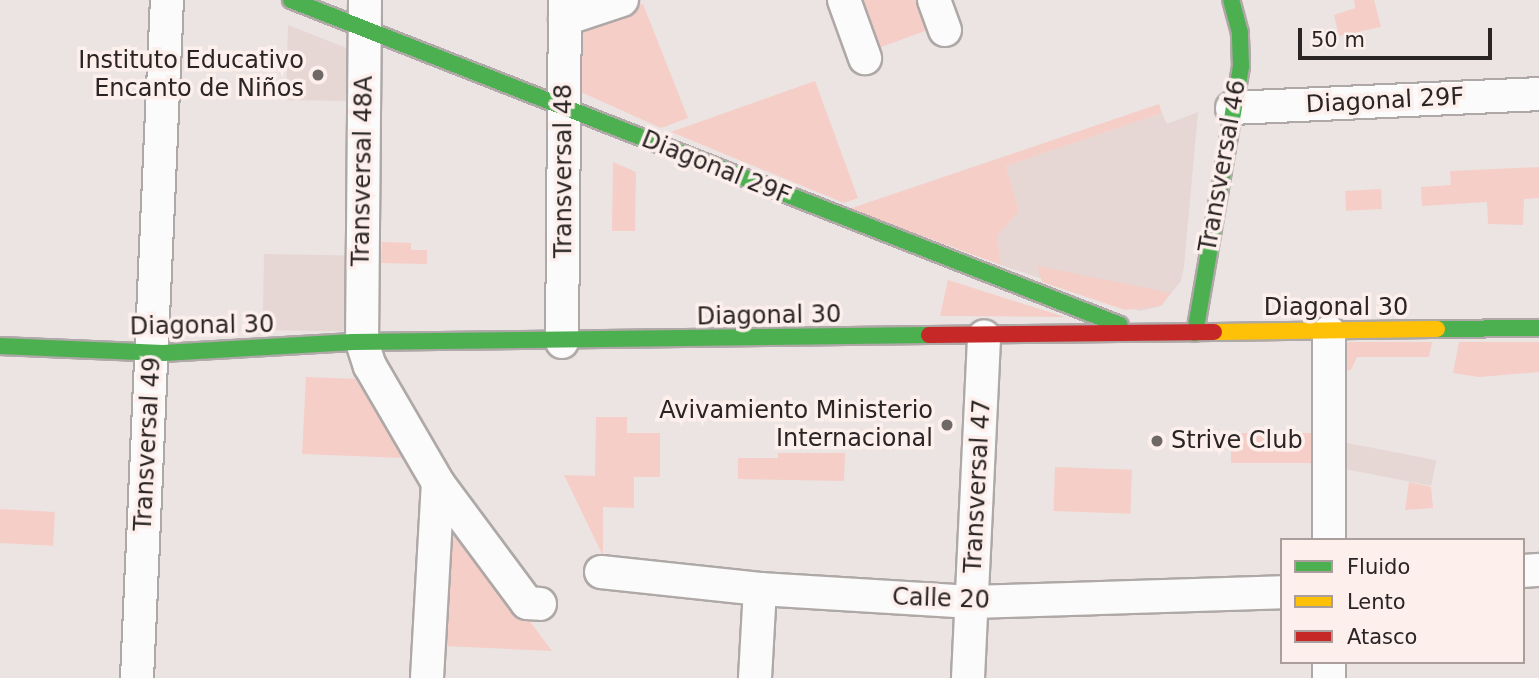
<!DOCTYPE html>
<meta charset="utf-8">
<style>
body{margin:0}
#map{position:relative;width:1539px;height:678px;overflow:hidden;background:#ece4e2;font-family:"DejaVu Sans",sans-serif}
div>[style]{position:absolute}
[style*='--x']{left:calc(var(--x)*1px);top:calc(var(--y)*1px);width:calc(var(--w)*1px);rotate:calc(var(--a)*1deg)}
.built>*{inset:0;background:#e6d6d4;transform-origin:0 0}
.green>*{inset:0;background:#f5cec7;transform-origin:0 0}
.roads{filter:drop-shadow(2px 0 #aea8a7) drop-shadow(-2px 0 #aea8a7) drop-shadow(0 2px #aea8a7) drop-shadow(0 -2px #aea8a7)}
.street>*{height:32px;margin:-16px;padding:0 16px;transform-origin:16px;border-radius:16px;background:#fcfbfb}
.fast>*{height:16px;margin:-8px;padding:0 8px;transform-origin:8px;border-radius:8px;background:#4caf50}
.slow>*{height:16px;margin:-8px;padding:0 8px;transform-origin:8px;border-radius:8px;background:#ffc107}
.jam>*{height:16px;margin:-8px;padding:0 8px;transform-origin:8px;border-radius:8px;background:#c62828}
.dots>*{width:19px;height:19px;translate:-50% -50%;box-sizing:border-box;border:4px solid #fdefec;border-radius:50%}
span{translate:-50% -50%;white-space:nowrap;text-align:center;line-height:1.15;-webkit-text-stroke:7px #fdefec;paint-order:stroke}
.poi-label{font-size:24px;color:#2a2524}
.right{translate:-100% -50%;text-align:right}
.left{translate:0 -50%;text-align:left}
.street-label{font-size:24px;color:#2a2524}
.legend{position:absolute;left:1280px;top:538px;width:245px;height:126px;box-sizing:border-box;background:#fdefec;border:2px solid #a99e9c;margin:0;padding:9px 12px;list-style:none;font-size:21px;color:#2a2524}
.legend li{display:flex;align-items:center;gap:14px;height:35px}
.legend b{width:35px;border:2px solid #a99e9c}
.scale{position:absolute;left:1298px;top:28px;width:194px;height:32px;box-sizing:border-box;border:4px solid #2a2524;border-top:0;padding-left:9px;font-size:21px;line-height:24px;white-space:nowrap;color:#2a2524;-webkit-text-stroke:5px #fdefec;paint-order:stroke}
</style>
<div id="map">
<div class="built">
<i style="clip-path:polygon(288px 25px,349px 49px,350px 101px,286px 100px)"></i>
<i style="clip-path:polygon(1198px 112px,1184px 267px,1181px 281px,1161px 306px,1140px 311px,1001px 265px,997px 236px,1019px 211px,1006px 166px,1162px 113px,1167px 124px)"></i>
<i style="left:264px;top:254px;width:85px;height:76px;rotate:1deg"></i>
<i style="left:1342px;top:442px;width:96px;height:26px;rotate:11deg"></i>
</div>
<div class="green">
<i style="clip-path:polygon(852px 0,926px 0,936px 27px,870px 51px)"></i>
<i style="clip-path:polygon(1354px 0,1374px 0,1381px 27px,1339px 36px,1334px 15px,1355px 8px)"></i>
<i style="clip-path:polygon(643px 4px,688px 118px,661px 128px,574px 89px,579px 25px)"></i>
<i style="clip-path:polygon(815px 81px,858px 198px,844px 203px,671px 132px)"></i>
<i style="clip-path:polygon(1159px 104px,1162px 113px,1006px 166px,1019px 211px,997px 236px,1001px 265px,849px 209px)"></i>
<i style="clip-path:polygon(613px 162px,636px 172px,635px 231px,612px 231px)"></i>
<i style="clip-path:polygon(1539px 167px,1539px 198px,1524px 199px,1523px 225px,1488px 224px,1487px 202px,1422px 206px,1421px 187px,1451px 185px,1450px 171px)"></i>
<i style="left:1381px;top:189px;width:20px;height:36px;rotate:87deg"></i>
<i style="clip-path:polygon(382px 242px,411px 243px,411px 250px,427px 250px,427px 264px,381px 263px)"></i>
<i style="clip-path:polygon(1037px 266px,1171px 293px,1161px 306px,1125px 310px,1042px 282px)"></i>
<i style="clip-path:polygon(948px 280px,1065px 317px,940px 316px)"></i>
<i style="clip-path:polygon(1348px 342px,1432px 342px,1429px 357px,1357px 357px,1351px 370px,1342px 371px,1341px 355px)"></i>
<i style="clip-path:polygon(1459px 342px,1539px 342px,1539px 372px,1479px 377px,1453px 373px)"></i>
<i style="clip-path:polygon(306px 377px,356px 379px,404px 458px,302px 454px)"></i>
<i style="clip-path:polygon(596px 417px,627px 417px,627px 433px,660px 433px,660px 477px,634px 477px,634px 508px,603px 507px,603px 556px,564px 475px,595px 476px)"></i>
<i style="left:1231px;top:433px;width:85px;height:30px"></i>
<i style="clip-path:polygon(778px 453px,845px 453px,844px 481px,738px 479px,738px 458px,778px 458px)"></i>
<i style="left:1055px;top:467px;width:77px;height:44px;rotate:2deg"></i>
<i style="clip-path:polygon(1409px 482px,1431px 487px,1433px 508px,1405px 510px)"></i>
<i style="left:0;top:509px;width:55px;height:34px;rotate:3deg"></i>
<i style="clip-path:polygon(450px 514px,552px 651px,444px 646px)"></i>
</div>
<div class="roads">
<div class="street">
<i style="--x:365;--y:0;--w:342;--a:90.5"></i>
<i style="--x:362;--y:342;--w:25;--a:72"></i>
<i style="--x:370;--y:366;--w:135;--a:59.8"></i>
<i style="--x:438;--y:483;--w:149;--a:53.4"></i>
<i style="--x:527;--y:603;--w:13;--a:4"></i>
<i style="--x:844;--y:0;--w:62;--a:70.1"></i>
<i style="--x:934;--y:0;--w:32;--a:70"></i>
<i style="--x:565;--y:19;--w:60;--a:-18.4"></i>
<i style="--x:1232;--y:108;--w:307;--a:-2.6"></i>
<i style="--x:562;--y:342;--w:342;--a:-89.5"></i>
<i style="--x:1329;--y:540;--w:208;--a:-90"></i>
<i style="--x:1523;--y:571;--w:16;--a:-4"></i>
<i style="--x:601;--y:572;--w:160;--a:6.1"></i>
<i style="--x:760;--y:589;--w:212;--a:3.5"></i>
<i style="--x:972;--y:602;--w:310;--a:-1.8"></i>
<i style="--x:1329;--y:662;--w:16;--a:90"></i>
<i style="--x:137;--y:678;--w:679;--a:-87.47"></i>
<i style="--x:427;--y:678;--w:195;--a:-86.8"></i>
<i style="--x:755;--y:678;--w:89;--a:-86.8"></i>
<i style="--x:968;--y:678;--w:342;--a:-87.3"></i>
</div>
<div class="fast">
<i style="--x:291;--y:0;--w:890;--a:21.41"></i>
<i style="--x:1437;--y:329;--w:102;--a:-0.6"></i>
<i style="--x:1195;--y:333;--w:271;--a:-80.2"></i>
<i style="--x:1241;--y:66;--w:33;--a:-92"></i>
<i style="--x:1240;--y:33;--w:34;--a:-105"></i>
<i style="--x:0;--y:346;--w:163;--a:2.5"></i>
<i style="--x:163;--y:353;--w:190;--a:-3.3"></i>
<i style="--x:353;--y:342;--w:576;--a:-0.7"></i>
</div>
<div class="slow">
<i style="--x:1214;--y:332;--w:223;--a:-0.8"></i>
</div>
<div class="jam">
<i style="--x:929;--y:335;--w:285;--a:-0.6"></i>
</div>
</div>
<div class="dots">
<i style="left:318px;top:75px;background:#6e6866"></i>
<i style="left:947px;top:425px;background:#6e6866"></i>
<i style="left:1157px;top:441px;background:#6e6866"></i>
</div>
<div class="poi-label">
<span class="right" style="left:304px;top:75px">Instituto Educativo<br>Encanto de Niños</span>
<span class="right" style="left:933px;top:425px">Avivamiento Ministerio<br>Internacional</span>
<span class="left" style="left:1171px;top:441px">Strive Club</span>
</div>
<div class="street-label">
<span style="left:1385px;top:101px;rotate:-3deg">Diagonal 29F</span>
<span style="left:1223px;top:166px;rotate:-80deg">Transversal 46</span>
<span style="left:716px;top:168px;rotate:22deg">Diagonal 29F</span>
<span style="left:363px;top:171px;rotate:-89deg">Transversal 48A</span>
<span style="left:564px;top:171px;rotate:-90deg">Transversal 48</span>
<span style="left:1336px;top:308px">Diagonal 30</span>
<span style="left:769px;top:316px;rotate:-1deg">Diagonal 30</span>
<span style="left:202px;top:326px;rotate:-1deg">Diagonal 30</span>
<span style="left:148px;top:444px;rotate:-87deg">Transversal 49</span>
<span style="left:978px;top:486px;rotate:-87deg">Transversal 47</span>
<span style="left:941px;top:599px;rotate:2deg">Calle 20</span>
</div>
<ul class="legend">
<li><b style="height:9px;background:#4caf50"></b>Fluido</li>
<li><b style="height:9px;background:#ffc107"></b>Lento</li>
<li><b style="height:9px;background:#c62828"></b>Atasco</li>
</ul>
<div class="scale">50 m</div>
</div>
